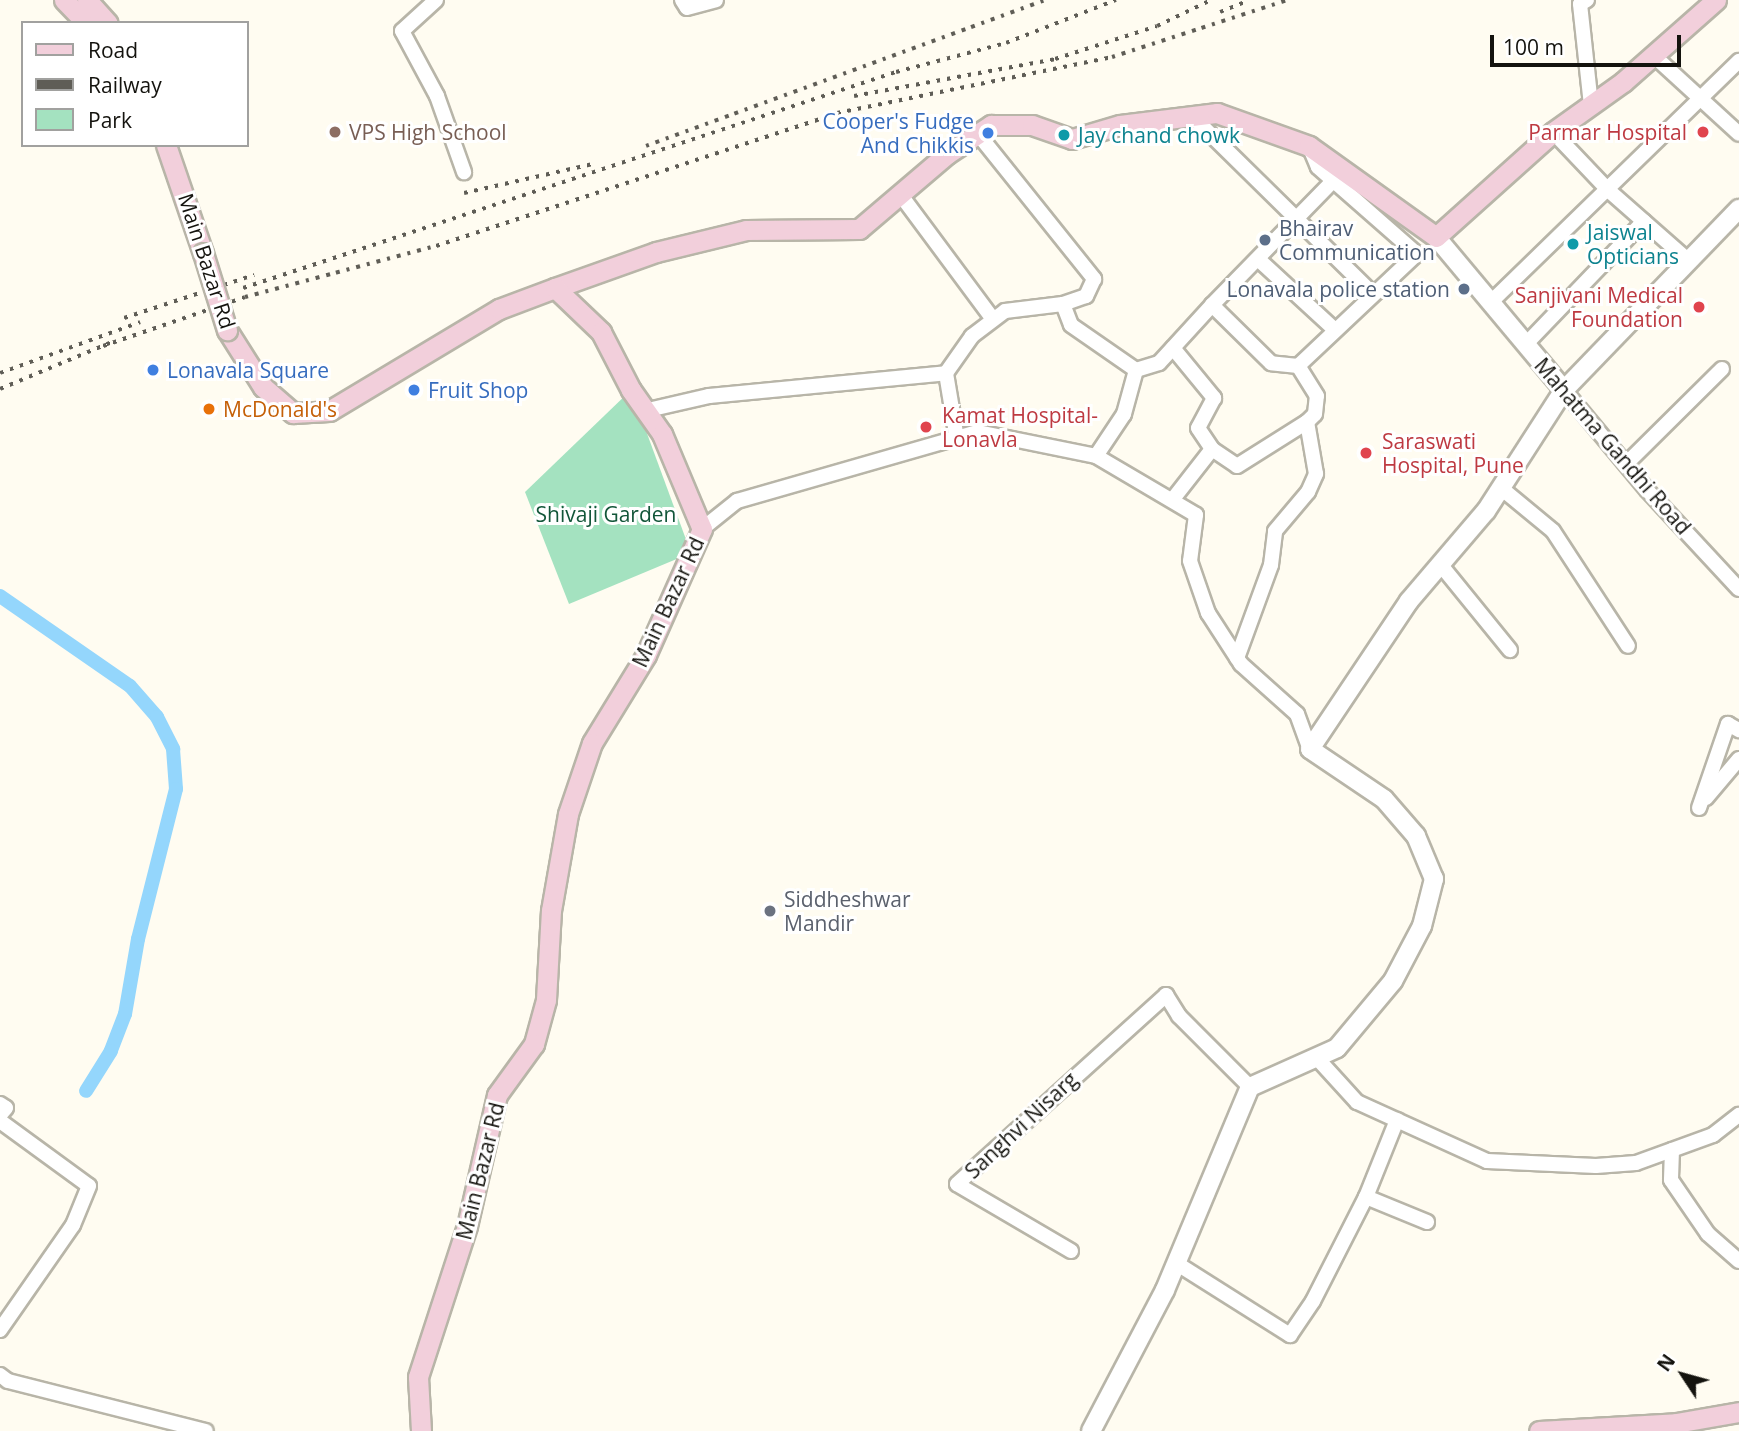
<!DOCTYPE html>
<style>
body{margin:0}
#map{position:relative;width:1739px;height:1431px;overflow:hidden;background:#fffcf1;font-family:"Open Sans",sans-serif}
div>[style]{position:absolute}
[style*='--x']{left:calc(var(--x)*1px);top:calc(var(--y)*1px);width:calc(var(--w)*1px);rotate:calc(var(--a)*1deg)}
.green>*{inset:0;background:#a4e2c0}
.canal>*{height:14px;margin:-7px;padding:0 7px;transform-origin:7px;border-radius:7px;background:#94d6fc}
.roads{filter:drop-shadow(2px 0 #b8b5a8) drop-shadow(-2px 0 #b8b5a8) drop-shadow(0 2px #b8b5a8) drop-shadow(0 -2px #b8b5a8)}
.minor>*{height:14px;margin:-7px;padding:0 7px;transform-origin:7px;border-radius:7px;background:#fff}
.tertiary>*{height:18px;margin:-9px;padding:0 9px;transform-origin:9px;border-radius:9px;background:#fff}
.secondary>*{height:19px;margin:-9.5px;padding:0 9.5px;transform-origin:9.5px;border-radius:9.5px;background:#f2cfdb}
.rail>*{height:3.5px;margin-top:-1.75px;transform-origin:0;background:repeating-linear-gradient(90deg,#5f5d56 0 3.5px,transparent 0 10.5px)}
.bridges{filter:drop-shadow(2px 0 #b8b5a8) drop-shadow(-2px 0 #b8b5a8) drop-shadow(0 2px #b8b5a8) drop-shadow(0 -2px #b8b5a8)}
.secondary-bridge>*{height:19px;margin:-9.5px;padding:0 9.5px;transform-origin:9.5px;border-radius:9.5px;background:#f2cfdb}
.dots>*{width:19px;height:19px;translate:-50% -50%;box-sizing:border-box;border:4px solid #fff;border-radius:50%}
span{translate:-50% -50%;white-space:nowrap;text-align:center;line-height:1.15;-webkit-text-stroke:6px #fff;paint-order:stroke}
.shop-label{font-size:21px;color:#366cbe}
.right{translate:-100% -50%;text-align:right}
.left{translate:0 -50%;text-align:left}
.education-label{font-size:21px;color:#785e54}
.health-label{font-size:21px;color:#be3a42}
.culture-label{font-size:21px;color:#0d838f}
.service-label{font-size:21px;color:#4e5e75}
.street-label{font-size:21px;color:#14130e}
.food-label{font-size:21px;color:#c56008}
.park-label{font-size:21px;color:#125639}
.worship-label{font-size:21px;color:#5b616d}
.legend{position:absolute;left:21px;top:21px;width:228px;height:126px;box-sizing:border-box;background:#fff;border:2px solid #a1a19f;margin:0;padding:9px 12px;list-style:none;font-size:21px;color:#14130e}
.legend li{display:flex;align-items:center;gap:14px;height:35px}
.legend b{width:35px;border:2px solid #a1a19f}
.north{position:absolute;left:1648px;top:1340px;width:70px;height:70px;-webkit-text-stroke:5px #fff;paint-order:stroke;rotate:306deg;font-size:19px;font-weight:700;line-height:28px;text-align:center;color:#14130e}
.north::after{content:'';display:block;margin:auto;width:24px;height:32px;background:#14130e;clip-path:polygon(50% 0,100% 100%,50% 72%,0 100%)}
.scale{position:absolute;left:1490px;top:35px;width:191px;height:32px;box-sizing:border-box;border:4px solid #14130e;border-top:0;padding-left:9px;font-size:21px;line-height:24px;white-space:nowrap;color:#14130e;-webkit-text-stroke:5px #fff;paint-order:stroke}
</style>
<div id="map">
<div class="green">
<i style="clip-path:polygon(631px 390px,691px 553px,569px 604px,525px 492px)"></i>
</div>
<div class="canal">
<i style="--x:0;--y:596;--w:158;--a:34.7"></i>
<i style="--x:130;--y:686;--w:41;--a:48.9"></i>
<i style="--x:157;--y:717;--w:36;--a:63"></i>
<i style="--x:173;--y:749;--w:40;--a:85.7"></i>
<i style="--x:176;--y:789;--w:155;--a:104.2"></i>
<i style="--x:138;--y:939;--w:76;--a:99.8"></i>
<i style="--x:125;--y:1014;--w:40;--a:111"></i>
<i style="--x:111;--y:1051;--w:47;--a:122"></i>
</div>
<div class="roads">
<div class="minor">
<i style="--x:436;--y:0;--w:46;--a:137.6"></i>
<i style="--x:402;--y:31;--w:74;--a:61.7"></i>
<i style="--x:437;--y:96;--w:81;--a:70.4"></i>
<i style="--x:682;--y:0;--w:9;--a:58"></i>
<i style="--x:687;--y:8;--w:30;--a:-15"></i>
<i style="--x:1587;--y:0;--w:8;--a:150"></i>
<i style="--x:1580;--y:4;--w:102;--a:83.8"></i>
<i style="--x:1654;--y:56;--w:115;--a:42.5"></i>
<i style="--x:1194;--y:118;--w:251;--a:44.5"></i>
<i style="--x:1553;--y:132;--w:79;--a:46.5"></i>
<i style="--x:1607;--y:189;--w:109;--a:41.3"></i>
<i style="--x:978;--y:134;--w:186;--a:51.3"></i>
<i style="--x:1094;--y:279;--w:19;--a:115"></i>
<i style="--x:1086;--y:296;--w:24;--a:161"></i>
<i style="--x:900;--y:194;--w:156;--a:53.4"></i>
<i style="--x:1258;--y:259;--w:105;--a:42.7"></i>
<i style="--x:1491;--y:302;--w:346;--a:-44.2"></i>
<i style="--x:1526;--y:344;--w:170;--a:-46.2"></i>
<i style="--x:1173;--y:348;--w:65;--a:50.6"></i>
<i style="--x:1214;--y:398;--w:34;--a:118"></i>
<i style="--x:1198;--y:428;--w:25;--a:56"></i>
<i style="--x:1298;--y:366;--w:27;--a:-174"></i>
<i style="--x:1271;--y:363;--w:83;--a:-135.5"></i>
<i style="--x:1212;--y:305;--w:173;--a:-45.7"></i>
<i style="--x:1136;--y:370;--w:24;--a:-17"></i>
<i style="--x:1159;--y:363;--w:79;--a:-47.6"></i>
<i style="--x:1564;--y:390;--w:130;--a:50.3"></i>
<i style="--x:1647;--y:490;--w:135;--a:47.1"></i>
<i style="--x:648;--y:410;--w:63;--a:-12.9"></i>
<i style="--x:709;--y:396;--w:238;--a:-5.5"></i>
<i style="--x:957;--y:439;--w:67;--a:-99.5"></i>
<i style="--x:946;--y:373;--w:45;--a:-54.9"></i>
<i style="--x:972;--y:336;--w:41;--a:-37.1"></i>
<i style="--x:1005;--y:311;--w:58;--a:-6.9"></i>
<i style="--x:1063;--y:304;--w:22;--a:69"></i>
<i style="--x:1071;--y:325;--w:79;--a:34.7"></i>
<i style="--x:1136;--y:370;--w:46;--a:105.3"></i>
<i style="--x:1124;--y:414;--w:50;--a:123.7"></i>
<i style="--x:1626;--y:464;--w:135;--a:-44.7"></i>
<i style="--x:1501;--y:488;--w:67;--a:39.6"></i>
<i style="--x:1553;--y:531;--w:137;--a:56.9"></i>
<i style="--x:1173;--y:499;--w:63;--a:-52"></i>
<i style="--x:1212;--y:449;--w:30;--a:34"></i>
<i style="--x:1237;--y:466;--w:83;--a:-32.2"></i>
<i style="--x:702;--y:529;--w:45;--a:-38.7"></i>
<i style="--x:737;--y:501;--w:251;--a:-16"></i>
<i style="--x:978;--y:432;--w:120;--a:11.5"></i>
<i style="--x:1096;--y:456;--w:116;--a:30.5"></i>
<i style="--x:1196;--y:515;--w:46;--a:97.4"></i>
<i style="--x:1190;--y:561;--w:55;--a:70.9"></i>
<i style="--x:1208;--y:613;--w:61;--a:57.1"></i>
<i style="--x:1241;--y:664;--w:75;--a:41.8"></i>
<i style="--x:1297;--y:714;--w:37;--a:70"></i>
<i style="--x:1440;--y:564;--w:111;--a:50.9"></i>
<i style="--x:1237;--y:658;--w:99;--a:-69.9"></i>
<i style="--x:1271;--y:565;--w:34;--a:-83"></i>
<i style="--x:1275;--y:531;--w:51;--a:-49.8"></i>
<i style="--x:1308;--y:492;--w:20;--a:-66"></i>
<i style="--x:1316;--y:474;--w:53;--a:-99.8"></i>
<i style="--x:1307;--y:422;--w:11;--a:-45"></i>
<i style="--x:1315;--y:414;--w:18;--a:-84"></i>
<i style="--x:1317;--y:396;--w:36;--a:-122"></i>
<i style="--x:1298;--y:366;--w:163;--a:-43.3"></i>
<i style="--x:1417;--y:254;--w:132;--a:-138.7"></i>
<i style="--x:1318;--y:167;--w:23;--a:-113"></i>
<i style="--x:1706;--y:798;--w:51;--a:-49.8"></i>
<i style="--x:1699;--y:808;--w:89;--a:-71"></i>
<i style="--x:1728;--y:724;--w:13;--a:29"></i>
<i style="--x:1316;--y:1057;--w:61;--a:47.7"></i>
<i style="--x:1357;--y:1102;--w:143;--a:24.4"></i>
<i style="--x:1487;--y:1161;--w:109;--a:2.6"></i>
<i style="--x:1596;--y:1166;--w:40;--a:-4.3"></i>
<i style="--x:1636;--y:1163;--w:82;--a:-20"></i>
<i style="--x:1713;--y:1135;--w:33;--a:-38"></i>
<i style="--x:0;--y:1104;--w:7;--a:34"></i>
<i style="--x:6;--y:1108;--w:9;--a:131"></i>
<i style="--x:0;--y:1121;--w:110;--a:36.1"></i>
<i style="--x:89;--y:1186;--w:42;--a:112.3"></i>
<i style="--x:73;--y:1225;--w:128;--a:124.8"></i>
<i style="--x:1672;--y:1150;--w:30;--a:92"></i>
<i style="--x:1671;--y:1180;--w:65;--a:55.6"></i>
<i style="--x:1708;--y:1234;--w:41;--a:41.1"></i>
<i style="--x:1366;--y:1197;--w:66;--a:22.3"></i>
<i style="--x:1071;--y:1251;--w:132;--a:-149.6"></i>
<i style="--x:957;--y:1184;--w:282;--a:-42.1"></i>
<i style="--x:1166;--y:995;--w:25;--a:58"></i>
<i style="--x:1179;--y:1016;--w:100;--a:45"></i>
<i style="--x:1176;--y:1263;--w:135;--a:32.3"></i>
<i style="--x:1290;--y:1335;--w:41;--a:-55.9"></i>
<i style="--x:1313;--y:1301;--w:117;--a:-63"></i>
<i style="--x:1366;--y:1197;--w:83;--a:-68.1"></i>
<i style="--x:0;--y:1375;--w:10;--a:37"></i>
<i style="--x:8;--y:1381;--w:204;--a:14.2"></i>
</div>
<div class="tertiary">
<i style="--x:1436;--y:237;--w:199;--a:50.1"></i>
<i style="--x:1091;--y:1431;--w:159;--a:-62.3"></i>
<i style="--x:1165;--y:1290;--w:220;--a:-67.3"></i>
<i style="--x:1250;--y:1087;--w:95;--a:-24.1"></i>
<i style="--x:1337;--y:1048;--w:87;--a:-50.1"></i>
<i style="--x:1393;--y:981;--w:62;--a:-62.2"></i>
<i style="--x:1422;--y:926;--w:49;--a:-75.7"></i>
<i style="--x:1434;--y:879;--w:47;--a:-112.7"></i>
<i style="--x:1416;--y:836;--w:49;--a:-130.9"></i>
<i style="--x:1384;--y:799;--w:89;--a:-146"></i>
<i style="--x:1310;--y:749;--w:178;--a:-56.2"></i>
<i style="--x:1409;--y:601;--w:118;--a:-49.5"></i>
<i style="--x:1486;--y:511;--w:144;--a:-57.2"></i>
<i style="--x:1564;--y:390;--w:252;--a:-46"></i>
</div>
<div class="secondary">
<i style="--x:64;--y:0;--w:32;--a:46"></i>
<i style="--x:87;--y:0;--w:31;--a:48"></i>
<i style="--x:166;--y:145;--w:114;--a:71.1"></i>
<i style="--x:555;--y:288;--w:107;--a:-19.6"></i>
<i style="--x:656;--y:252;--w:93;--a:-13.7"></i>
<i style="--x:746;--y:230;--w:113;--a:-0.5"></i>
<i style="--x:859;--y:229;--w:116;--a:-40.4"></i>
<i style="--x:947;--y:154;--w:53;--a:-33.4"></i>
<i style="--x:991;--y:125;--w:41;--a:0"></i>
<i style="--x:1032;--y:125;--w:42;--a:19.3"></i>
<i style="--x:1072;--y:139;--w:50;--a:-16.3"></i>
<i style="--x:1120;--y:125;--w:98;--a:-7.1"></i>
<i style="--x:1217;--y:113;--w:98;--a:19.7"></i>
<i style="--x:1309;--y:146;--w:156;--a:35.6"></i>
<i style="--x:1436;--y:237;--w:157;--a:-41.9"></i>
<i style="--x:1553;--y:132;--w:86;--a:-35.5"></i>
<i style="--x:1623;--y:82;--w:124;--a:-41.4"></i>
<i style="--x:227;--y:330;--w:67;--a:57.7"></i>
<i style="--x:263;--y:387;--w:40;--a:41"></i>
<i style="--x:293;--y:413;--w:36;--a:-3"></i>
<i style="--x:329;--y:411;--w:198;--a:-31"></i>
<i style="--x:499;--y:309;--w:60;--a:-20.6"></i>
<i style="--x:555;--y:288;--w:64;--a:43.7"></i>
<i style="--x:601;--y:332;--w:65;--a:62.7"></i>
<i style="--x:631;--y:390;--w:54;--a:54.8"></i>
<i style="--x:662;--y:434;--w:103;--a:67.2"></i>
<i style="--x:702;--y:529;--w:138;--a:114"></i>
<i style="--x:646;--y:655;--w:103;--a:121.5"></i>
<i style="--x:592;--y:743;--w:75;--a:108.7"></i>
<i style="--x:568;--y:814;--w:97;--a:100"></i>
<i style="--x:551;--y:910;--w:90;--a:93.2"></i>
<i style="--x:546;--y:1000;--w:46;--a:105.3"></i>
<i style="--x:534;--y:1044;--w:63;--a:126"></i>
<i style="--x:497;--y:1095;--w:134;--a:102.9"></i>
<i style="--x:467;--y:1226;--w:159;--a:108"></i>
<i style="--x:418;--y:1377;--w:54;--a:86.8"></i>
<i style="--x:1539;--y:1431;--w:137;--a:-3.3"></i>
<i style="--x:1676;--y:1423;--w:64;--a:-9.9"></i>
</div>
</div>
<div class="rail">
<i style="--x:1220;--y:12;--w:31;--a:-22"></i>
<i style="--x:854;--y:96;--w:204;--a:-10.4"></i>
<i style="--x:1055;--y:59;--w:107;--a:-17.9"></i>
<i style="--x:1157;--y:26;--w:60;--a:-25.7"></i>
<i style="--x:646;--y:146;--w:424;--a:-20.1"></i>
<i style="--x:464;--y:193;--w:132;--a:-12.7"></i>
<i style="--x:243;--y:288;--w:688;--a:-18.3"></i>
<i style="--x:896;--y:72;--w:114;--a:-14.8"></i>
<i style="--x:1006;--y:43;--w:118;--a:-21.4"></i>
<i style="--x:124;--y:318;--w:137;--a:-18.3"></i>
<i style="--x:103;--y:346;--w:150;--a:-19"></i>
<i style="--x:245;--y:297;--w:198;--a:-15"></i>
<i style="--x:436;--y:246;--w:422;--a:-18.3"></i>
<i style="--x:837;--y:113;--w:281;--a:-11.5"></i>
<i style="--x:1112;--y:57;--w:184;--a:-18"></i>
<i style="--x:0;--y:373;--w:149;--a:-20"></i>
<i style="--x:0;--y:389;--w:121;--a:-22.8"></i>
</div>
<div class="bridges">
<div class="secondary-bridge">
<i style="--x:203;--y:253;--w:81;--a:72.7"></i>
</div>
</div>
<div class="dots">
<i style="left:335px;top:132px;background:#8d6e63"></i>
<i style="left:1703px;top:132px;background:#e0444e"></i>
<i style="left:988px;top:133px;background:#3f7fe0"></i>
<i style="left:1064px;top:135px;background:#0f9aa8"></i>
<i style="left:1265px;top:240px;background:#5c6f8a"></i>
<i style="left:1573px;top:244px;background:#0f9aa8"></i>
<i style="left:1464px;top:289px;background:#5c6f8a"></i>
<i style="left:1699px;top:307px;background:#e0444e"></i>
<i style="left:153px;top:370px;background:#3f7fe0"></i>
<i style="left:414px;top:390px;background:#3f7fe0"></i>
<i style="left:209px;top:409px;background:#e8710a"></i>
<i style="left:926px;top:427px;background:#e0444e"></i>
<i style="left:1366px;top:453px;background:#e0444e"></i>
<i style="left:770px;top:911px;background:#6b7280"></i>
</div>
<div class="shop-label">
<span class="right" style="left:974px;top:133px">Cooper's Fudge<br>And Chikkis</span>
<span class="left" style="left:167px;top:370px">Lonavala Square</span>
<span class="left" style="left:428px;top:390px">Fruit Shop</span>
</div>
<div class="education-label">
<span class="left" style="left:349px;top:132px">VPS High School</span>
</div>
<div class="health-label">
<span class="right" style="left:1687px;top:132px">Parmar Hospital</span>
<span class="right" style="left:1683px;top:307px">Sanjivani Medical<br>Foundation</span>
<span class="left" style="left:942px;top:427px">Kamat Hospital-<br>Lonavla</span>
<span class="left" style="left:1382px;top:453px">Saraswati<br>Hospital, Pune</span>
</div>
<div class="culture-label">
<span class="left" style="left:1078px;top:135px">Jay chand chowk</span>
<span class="left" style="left:1587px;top:244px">Jaiswal<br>Opticians</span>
</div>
<div class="service-label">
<span class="left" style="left:1279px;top:240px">Bhairav<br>Communication</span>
<span class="right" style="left:1450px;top:289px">Lonavala police station</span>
</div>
<div class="street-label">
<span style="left:207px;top:261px;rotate:72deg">Main Bazar Rd</span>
<span style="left:1613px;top:446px;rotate:49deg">Mahatma Gandhi Road</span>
<span style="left:668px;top:602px;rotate:-65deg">Main Bazar Rd</span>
<span style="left:1021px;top:1125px;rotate:-43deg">Sanghvi Nisarg</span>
<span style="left:480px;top:1171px;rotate:-76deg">Main Bazar Rd</span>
</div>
<div class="food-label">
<span class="left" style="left:223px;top:409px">McDonald's</span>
</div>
<div class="park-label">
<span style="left:606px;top:514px">Shivaji Garden</span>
</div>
<div class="worship-label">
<span class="left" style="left:784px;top:911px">Siddheshwar<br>Mandir</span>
</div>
<ul class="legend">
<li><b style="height:9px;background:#f2cfdb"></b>Road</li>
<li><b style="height:9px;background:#5f5d56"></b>Railway</li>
<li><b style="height:19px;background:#a4e2c0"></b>Park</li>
</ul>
<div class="north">N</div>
<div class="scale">100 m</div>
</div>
